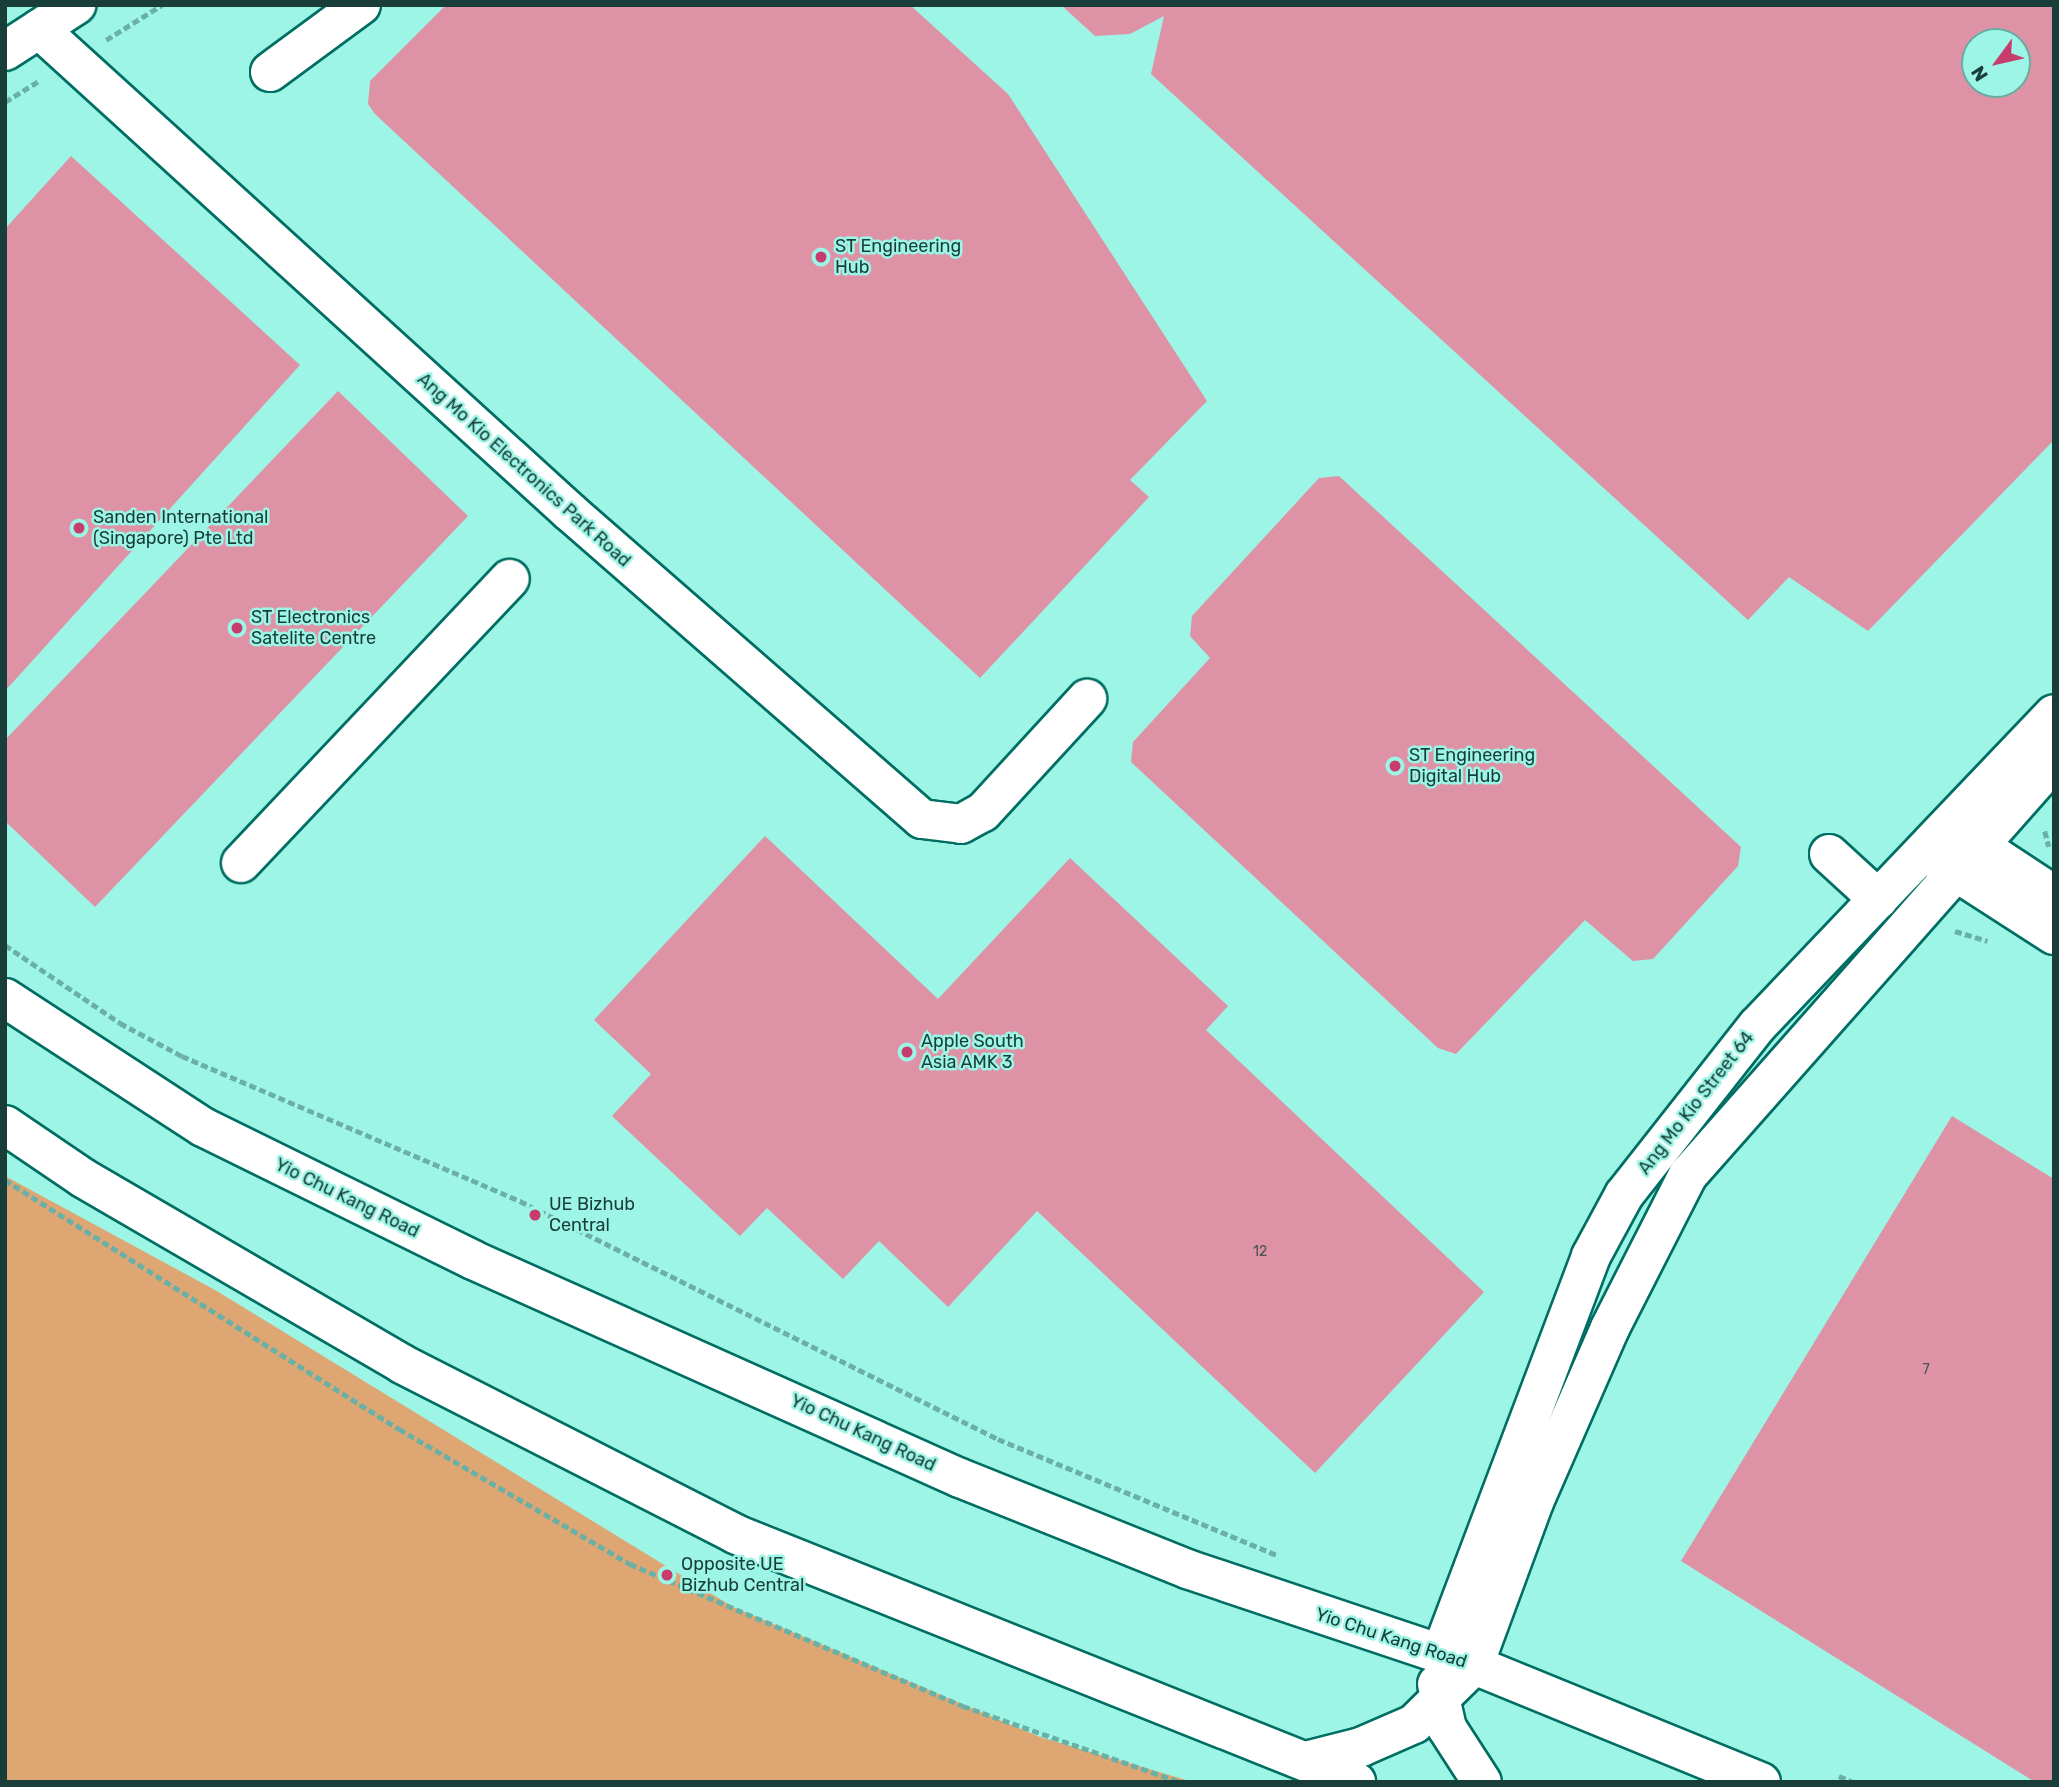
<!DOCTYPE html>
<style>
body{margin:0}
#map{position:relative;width:2059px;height:1787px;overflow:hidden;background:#9df5e6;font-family:Rubik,sans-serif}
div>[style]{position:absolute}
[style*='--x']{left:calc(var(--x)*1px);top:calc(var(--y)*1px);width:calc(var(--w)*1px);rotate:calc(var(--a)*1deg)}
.forest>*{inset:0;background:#dea673}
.building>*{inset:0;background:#de92a6}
.path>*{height:4.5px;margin-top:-2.25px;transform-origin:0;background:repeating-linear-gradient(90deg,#6bb0a5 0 7px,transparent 0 10.5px)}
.roads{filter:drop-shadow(2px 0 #006e63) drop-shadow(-2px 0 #006e63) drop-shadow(0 2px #006e63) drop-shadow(0 -2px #006e63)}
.minor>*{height:38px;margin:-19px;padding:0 19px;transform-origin:19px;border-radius:19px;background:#fff}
.major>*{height:38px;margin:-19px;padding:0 19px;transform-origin:19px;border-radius:19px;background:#fff}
.dots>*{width:19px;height:19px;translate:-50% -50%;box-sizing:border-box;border:4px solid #9df5e6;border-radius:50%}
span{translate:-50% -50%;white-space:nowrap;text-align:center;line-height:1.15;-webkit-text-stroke:5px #9df5e6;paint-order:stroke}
.number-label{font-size:14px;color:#4a5354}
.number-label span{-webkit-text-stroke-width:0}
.poi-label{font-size:18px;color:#193e39}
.left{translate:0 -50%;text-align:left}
.street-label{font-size:18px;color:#193e39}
.frame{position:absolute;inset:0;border:7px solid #193e39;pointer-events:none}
.north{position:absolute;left:1961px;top:28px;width:70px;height:70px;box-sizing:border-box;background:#9df5e6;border:2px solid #68aca1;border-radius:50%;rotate:237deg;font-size:19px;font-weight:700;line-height:28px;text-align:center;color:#193e39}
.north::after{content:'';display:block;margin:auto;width:24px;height:32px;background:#c73b6d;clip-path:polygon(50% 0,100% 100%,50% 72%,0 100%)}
</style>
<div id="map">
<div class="forest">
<i style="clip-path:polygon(5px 1176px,215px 1290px,733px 1607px,1040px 1737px,1193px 1782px,5px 1782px)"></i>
</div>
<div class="building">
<i style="clip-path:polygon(446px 5px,910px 5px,1008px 94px,1207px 401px,1130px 480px,1149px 497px,980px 678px,375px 114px,368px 104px,370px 81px)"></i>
<i style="clip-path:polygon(evenodd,1061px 5px,2054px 5px,2054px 440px,1868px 631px,1789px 577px,1748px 620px,1151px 74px,1164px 16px,1130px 34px,1095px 36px,1061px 5px,1975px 42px,2017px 42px,2017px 84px,1975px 84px,1975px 42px)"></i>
<i style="clip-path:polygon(71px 156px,300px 365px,5px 691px,5px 229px)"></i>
<i style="clip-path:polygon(338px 391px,468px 516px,95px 907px,5px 821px,5px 740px)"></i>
<i style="clip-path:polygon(1339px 476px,1741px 847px,1738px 866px,1653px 959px,1633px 961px,1585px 920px,1456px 1054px,1438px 1048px,1131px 762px,1133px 742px,1210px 658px,1190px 636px,1192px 616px,1319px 478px)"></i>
<i style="clip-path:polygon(765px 836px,938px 999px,1070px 858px,1228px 1006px,1206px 1030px,1484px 1292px,1315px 1473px,1037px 1211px,948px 1307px,879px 1241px,843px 1279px,767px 1208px,740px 1236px,612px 1116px,651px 1074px,594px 1020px)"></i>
<i style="clip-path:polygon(1952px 1116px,2054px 1179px,2054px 1782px,2035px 1782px,1681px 1561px)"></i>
</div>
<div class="path">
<i style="--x:106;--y:40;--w:66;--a:-32"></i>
<i style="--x:5;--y:102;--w:39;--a:-32"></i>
<i style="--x:2045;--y:831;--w:16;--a:76"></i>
<i style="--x:1955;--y:931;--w:34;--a:17"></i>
<i style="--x:5;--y:945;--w:139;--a:34.1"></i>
<i style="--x:120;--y:1023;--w:70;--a:28"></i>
<i style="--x:182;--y:1056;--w:368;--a:23.2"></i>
<i style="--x:520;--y:1201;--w:534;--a:26.47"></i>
<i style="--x:998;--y:1439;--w:304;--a:22.6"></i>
<i style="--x:5;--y:1180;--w:466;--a:32.3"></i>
<i style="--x:399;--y:1429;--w:268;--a:30.3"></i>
<i style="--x:630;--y:1564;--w:362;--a:23.1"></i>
<i style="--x:963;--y:1706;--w:230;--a:19.3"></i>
<i style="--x:1839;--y:1776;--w:15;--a:23"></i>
</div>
<div class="roads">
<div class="minor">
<i style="--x:39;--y:29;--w:718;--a:42.29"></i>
<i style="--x:570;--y:512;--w:467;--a:41.1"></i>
<i style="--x:922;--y:819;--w:39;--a:7"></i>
<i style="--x:961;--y:824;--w:25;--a:-29"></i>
<i style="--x:983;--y:812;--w:154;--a:-47.4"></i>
<i style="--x:5;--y:51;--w:85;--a:-32.9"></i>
<i style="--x:270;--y:72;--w:113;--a:-36.4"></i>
<i style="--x:1957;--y:831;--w:116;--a:33.4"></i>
<i style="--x:1829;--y:854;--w:67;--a:42.6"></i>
<i style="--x:1933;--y:857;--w:144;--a:32.8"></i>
<i style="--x:241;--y:863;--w:391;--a:-46.6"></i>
<i style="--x:1440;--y:1656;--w:428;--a:-69.3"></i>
<i style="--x:1591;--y:1256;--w:69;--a:-61.6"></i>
<i style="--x:1624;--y:1195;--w:216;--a:-51.8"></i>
<i style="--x:1758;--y:1025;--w:429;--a:-46.4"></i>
<i style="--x:1474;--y:1665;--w:174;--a:-69.8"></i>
<i style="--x:1534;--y:1502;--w:190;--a:-66.4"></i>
<i style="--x:1610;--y:1328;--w:172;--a:-63"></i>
<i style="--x:1688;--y:1175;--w:553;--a:-48.52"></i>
</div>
<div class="major">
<i style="--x:5;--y:998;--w:236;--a:33.1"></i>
<i style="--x:203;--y:1127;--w:301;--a:26.2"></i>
<i style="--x:473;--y:1260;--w:534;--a:24.12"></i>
<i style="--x:960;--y:1478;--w:245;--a:21.8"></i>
<i style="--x:1187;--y:1569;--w:303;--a:18.5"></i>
<i style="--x:1474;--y:1665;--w:310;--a:22.2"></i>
<i style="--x:5;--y:1125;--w:94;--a:34.2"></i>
<i style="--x:83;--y:1178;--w:369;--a:30.2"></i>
<i style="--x:402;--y:1364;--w:374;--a:27"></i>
<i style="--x:735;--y:1534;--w:669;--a:21.77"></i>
<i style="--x:1437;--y:1684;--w:45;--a:77.2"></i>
<i style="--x:1447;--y:1728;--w:64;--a:57.1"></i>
<i style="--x:1306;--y:1761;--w:57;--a:-14.3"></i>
<i style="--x:1361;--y:1747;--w:58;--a:-23.5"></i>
<i style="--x:1414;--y:1724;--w:84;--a:-44.5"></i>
</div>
</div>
<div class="dots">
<i style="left:821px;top:257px;background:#c73b6d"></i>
<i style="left:79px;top:528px;background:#c73b6d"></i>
<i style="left:237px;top:628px;background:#c73b6d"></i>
<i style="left:1395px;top:766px;background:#c73b6d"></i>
<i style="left:907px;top:1052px;background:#c73b6d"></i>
<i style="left:535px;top:1215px;background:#c73b6d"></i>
<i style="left:667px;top:1575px;background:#c73b6d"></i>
</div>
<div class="number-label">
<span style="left:1260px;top:1252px">12</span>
<span style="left:1926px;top:1370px">7</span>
</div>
<div class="poi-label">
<span class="left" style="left:835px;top:257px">ST Engineering<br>Hub</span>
<span class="left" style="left:93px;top:528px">Sanden International<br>(Singapore) Pte Ltd</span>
<span class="left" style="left:251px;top:628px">ST Electronics<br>Satelite Centre</span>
<span class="left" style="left:1409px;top:766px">ST Engineering<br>Digital Hub</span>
<span class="left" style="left:921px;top:1052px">Apple South<br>Asia AMK 3</span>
<span class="left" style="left:549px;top:1215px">UE Bizhub<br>Central</span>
<span class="left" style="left:681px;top:1575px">Opposite UE<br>Bizhub Central</span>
</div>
<div class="street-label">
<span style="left:524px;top:470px;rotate:42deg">Ang Mo Kio Electronics Park Road</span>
<span style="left:1696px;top:1103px;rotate:-52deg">Ang Mo Kio Street 64</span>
<span style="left:347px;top:1198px;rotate:26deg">Yio Chu Kang Road</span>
<span style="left:863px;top:1433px;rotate:25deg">Yio Chu Kang Road</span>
<span style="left:1391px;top:1638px;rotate:18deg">Yio Chu Kang Road</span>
</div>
<div class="frame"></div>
<div class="north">N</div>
</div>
